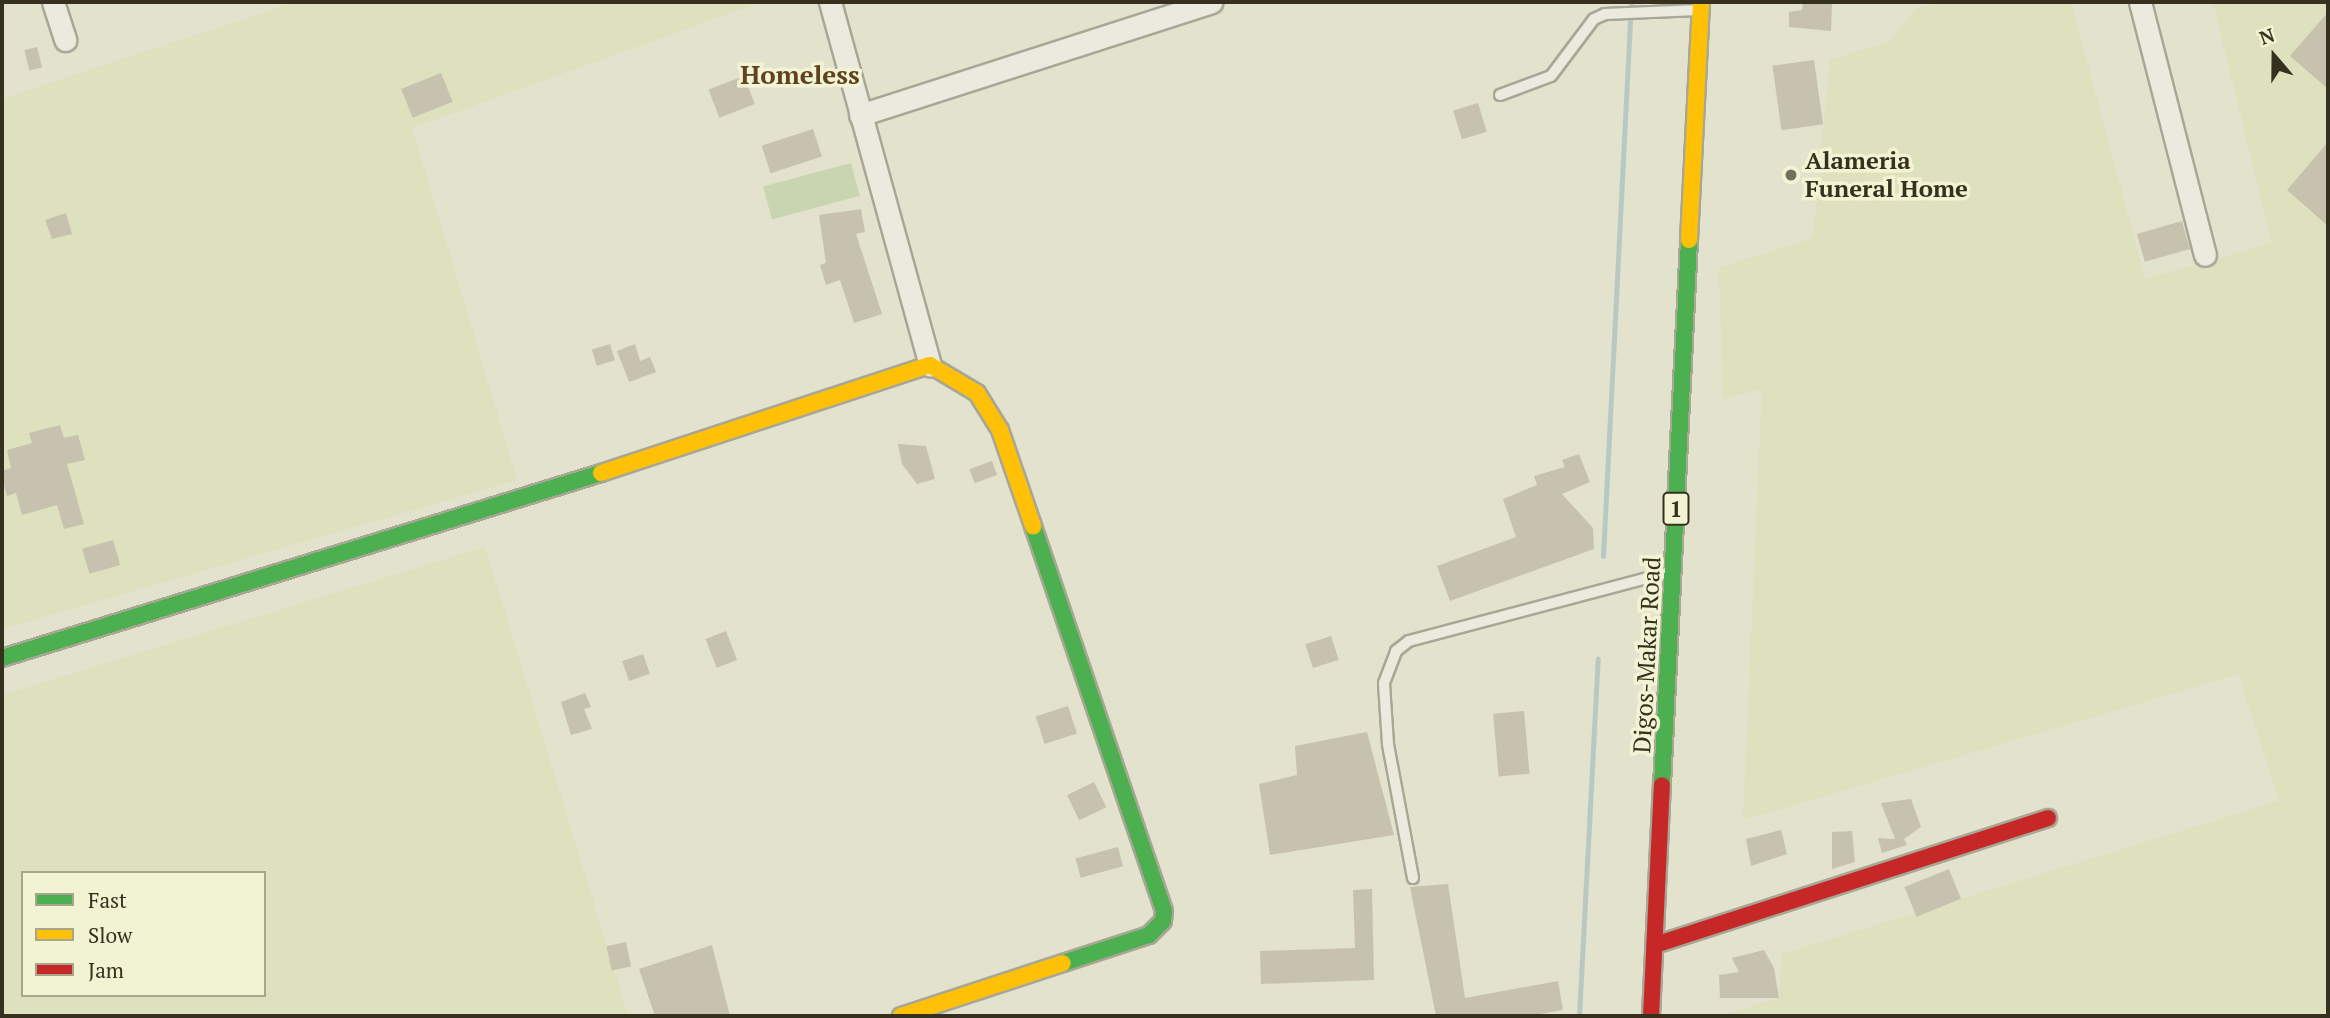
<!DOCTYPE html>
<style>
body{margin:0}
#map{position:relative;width:2330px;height:1018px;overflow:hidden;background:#e2e2cd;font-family:"PT Serif",serif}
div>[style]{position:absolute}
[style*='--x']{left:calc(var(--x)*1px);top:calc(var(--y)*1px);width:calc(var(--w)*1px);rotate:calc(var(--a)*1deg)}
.farmland>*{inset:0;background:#dde1be}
.green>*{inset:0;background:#c9d4b0;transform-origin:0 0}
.stream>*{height:5px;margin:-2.5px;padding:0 2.5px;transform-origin:2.5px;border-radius:2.5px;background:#b8c9c3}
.building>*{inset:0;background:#c6c2ae;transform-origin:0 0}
.roads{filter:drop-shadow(2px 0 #a8a796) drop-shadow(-2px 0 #a8a796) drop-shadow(0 2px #a8a796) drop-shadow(0 -2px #a8a796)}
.lane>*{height:10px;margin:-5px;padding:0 5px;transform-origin:5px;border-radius:5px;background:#eaebde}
.street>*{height:21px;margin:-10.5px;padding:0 10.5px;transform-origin:10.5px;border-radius:10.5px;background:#eaebde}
.fast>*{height:16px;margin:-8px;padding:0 8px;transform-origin:8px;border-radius:8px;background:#4caf50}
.slow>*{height:16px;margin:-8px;padding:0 8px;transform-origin:8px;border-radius:8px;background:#ffc107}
.jam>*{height:16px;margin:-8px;padding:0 8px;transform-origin:8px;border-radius:8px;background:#c62828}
.dots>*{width:19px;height:19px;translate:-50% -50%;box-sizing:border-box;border:4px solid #f2f3d3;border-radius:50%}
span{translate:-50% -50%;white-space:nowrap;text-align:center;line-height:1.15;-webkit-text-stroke:7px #f2f3d3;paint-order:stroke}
.shield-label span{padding:2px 5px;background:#f2f3d3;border:2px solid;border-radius:5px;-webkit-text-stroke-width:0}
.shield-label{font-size:23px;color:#36311f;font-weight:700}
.poi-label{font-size:24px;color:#36311f;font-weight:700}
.left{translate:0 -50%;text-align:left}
.street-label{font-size:24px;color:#36311f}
.neighbourhood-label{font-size:26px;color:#5f4221;font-weight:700}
.frame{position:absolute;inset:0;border:4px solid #36311f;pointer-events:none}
.legend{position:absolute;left:21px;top:871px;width:245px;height:126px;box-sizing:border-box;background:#f2f3d3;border:2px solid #a7a58b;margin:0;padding:9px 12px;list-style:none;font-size:21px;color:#36311f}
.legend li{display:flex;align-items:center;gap:14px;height:35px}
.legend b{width:35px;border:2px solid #a7a58b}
.north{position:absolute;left:2239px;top:21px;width:70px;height:70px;-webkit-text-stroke:5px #f2f3d3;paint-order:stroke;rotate:340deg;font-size:19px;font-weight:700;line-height:28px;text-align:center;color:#36311f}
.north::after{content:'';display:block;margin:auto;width:24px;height:32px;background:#36311f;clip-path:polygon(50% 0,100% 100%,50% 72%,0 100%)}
</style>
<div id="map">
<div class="farmland">
<i style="clip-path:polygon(295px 2px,761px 2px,412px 128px,517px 480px,2px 629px,2px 99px)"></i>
<i style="clip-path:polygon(1942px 2px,2071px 2px,2145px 279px,2272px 243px,2213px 2px,2328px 2px,2328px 1016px,1721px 1016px,1779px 998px,1782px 954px,2279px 801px,2239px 674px,1743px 820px,1762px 389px,1723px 399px,1719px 268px,1813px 238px,1830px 60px,1891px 41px,1915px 9px)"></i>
<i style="clip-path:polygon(evenodd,485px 547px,628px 1016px,2px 1016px,2px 695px,485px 547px,23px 873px,264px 873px,264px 995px,23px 995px,23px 873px)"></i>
</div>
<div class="green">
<i style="left:851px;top:163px;width:34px;height:91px;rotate:75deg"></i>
</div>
<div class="stream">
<i style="--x:1603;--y:556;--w:555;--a:-87.11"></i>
<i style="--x:1579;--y:1016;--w:358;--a:-87"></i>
</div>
<div class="building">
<i style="clip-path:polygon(1803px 2px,1832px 2px,1831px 31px,1789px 27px,1789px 12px,1802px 10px)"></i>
<i style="clip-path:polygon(2328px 12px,2328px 89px,2290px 56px)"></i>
<i style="left:37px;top:47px;width:21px;height:13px;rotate:76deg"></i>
<i style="left:1814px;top:60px;width:65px;height:42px;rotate:82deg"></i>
<i style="left:441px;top:73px;width:31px;height:43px;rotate:68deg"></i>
<i style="left:744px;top:76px;width:30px;height:38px;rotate:69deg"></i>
<i style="left:1478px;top:103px;width:30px;height:26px;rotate:73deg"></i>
<i style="left:813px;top:129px;width:29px;height:54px;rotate:72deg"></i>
<i style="clip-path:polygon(2328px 142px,2328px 226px,2287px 190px)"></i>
<i style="clip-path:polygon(861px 209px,865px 232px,856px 234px,882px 314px,854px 323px,840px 280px,826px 285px,820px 265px,826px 263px,819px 215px)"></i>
<i style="clip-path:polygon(66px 213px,72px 234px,52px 239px,45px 220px)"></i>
<i style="left:2182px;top:221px;width:29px;height:47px;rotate:74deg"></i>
<i style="left:610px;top:344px;width:17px;height:19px;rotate:73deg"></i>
<i style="clip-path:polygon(635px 344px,640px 361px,650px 357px,656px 372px,629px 382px,617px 351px)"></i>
<i style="clip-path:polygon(60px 425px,64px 438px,78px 435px,85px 460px,67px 464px,84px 524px,64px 529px,57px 505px,22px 515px,16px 493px,7px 496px,2px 478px,2px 471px,11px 468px,7px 450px,32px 443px,29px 433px)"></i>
<i style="clip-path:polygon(898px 444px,926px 446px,935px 479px,917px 484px,902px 464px)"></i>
<i style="clip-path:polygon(1579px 454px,1590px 482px,1562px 494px,1593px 528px,1594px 549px,1450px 601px,1437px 566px,1516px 537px,1503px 499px,1537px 485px,1534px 476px,1565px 467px,1562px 460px)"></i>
<i style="left:992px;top:461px;width:15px;height:24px;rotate:70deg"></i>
<i style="left:113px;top:540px;width:26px;height:32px;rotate:74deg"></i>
<i style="left:726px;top:631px;width:31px;height:22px;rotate:69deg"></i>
<i style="left:1331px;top:636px;width:25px;height:27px;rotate:72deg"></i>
<i style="left:643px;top:654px;width:21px;height:22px;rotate:71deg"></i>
<i style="clip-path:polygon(585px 693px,591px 707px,584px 709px,592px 729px,571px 735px,561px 702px)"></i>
<i style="left:1068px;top:706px;width:29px;height:34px;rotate:72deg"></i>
<i style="left:1524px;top:711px;width:63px;height:31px;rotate:85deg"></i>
<i style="clip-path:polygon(1367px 732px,1394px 835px,1270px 855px,1259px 784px,1297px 775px,1295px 746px)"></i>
<i style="left:1094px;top:782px;width:28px;height:30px;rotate:64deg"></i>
<i style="clip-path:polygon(1911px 799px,1921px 827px,1904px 839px,1907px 845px,1882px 853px,1878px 838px,1895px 839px,1881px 803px)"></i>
<i style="clip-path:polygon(1781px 830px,1787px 854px,1751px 866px,1746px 839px)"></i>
<i style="clip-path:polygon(1852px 831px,1855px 862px,1832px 869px,1832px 832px)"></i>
<i style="left:1118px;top:847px;width:20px;height:44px;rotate:75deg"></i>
<i style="left:1949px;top:869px;width:32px;height:48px;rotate:68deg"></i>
<i style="clip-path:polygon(1448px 884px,1465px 998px,1558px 981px,1563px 1010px,1529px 1016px,1436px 1016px,1410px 887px)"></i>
<i style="clip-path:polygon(1372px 889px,1374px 980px,1261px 984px,1260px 951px,1355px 948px,1353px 890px)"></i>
<i style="left:626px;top:942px;width:25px;height:20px;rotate:78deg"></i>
<i style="clip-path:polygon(712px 945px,730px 1016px,655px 1016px,639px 969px)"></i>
<i style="clip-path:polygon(1764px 950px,1774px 968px,1779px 998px,1720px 998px,1719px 975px,1739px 972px,1732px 958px)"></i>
</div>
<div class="roads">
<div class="lane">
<i style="--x:1500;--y:95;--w:54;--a:-20.4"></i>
<i style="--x:1551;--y:76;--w:71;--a:-53"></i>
<i style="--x:1594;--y:19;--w:12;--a:-24"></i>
<i style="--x:1605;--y:14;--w:93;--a:-2.5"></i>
<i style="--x:1413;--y:878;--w:136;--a:-100.6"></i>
<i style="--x:1388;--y:744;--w:61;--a:-93.8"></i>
<i style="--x:1384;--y:683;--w:34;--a:-69"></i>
<i style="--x:1396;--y:651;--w:16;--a:-38"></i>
<i style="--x:1409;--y:641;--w:267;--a:-14.8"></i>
</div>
<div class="street">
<i style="--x:53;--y:2;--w:40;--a:72"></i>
<i style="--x:830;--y:2;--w:377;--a:74.6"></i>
<i style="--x:2140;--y:2;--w:261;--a:75.6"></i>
<i style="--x:860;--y:115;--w:369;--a:-17.8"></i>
</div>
<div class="fast">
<i style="--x:1033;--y:526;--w:407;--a:71.2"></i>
<i style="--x:1164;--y:911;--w:10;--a:96"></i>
<i style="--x:1163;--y:921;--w:20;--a:135"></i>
<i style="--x:1149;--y:935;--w:90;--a:162"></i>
<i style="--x:2;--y:658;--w:627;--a:-17.16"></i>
<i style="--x:1662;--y:785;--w:546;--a:-87.16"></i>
</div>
<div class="slow">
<i style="--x:1689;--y:240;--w:238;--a:-87.1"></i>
<i style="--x:601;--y:473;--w:346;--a:-18.2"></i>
<i style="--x:930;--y:365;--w:55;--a:30.8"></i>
<i style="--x:977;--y:393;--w:44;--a:58.1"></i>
<i style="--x:1000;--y:430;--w:102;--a:71"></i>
<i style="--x:901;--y:1016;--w:170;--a:-18.1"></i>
</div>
<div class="jam">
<i style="--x:1655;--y:945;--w:413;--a:-17.9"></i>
<i style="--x:1651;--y:1016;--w:231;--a:-87.3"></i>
</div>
</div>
<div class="dots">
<i style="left:1791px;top:175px;background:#726f5c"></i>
</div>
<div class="shield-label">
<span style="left:1676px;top:509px">1</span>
</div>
<div class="poi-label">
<span class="left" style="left:1805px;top:175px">Alameria<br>Funeral Home</span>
</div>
<div class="street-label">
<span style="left:1647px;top:655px;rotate:-87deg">Digos-Makar Road</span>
</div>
<div class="neighbourhood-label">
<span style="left:800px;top:75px">Homeless</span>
</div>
<div class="frame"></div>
<ul class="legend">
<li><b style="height:9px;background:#4caf50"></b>Fast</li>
<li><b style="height:9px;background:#ffc107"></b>Slow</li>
<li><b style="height:9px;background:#c62828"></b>Jam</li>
</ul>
<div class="north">N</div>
</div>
